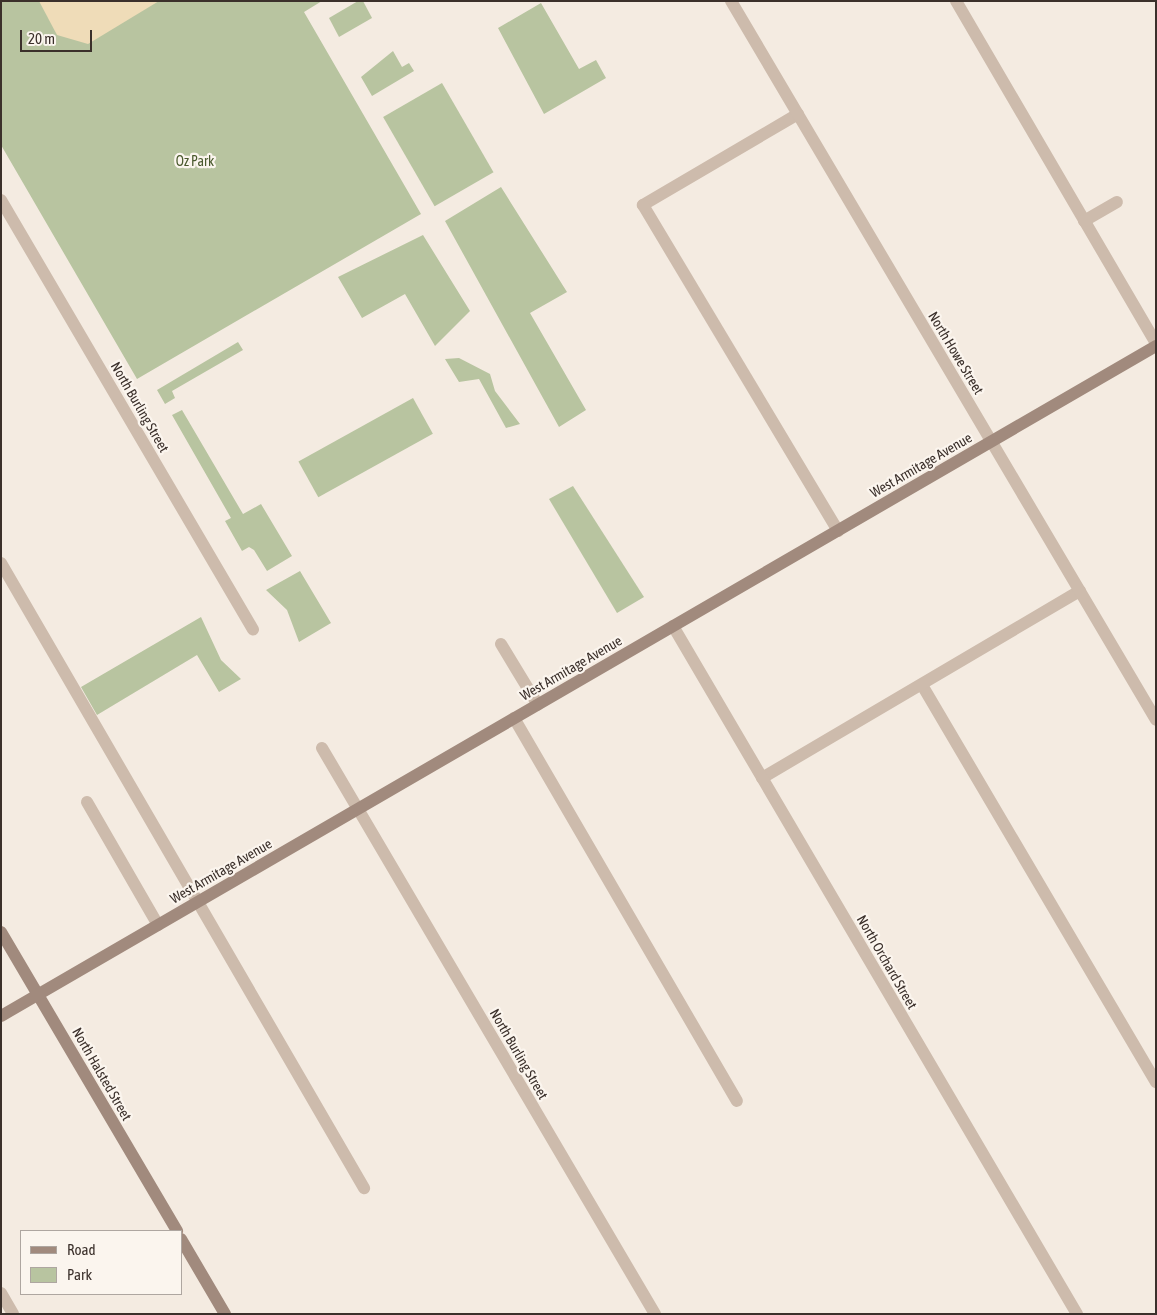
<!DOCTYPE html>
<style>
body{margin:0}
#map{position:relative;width:1157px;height:1315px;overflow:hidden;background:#f4ebe1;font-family:"Asap Condensed",sans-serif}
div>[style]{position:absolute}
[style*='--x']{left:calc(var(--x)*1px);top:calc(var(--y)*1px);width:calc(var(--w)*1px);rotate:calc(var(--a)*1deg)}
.green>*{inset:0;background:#b8c4a0;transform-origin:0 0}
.sand>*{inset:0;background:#efdcb8}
.lane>*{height:12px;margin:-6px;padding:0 6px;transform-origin:6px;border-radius:6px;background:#cdbbac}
.street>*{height:12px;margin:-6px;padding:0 6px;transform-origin:6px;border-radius:6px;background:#cdbbac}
.secondary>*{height:12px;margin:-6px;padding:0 6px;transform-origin:6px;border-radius:6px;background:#a18a7d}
span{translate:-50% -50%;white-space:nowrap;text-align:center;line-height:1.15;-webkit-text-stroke:4.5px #fbf5ee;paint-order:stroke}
.park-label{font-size:14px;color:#4a5a2e}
.street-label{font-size:14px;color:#3b302b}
.frame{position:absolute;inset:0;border:2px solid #3b302b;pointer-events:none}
.legend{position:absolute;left:20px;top:1230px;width:162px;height:65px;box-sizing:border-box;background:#fbf5ee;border:1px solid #aea6a0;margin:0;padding:6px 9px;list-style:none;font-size:15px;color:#3b302b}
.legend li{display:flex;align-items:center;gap:10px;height:25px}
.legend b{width:25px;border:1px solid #aea6a0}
.scale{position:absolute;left:20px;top:30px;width:72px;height:22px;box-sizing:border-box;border:2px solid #3b302b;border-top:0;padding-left:6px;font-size:15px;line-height:18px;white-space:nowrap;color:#3b302b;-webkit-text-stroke:4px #fbf5ee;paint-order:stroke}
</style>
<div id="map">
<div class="green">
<i style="clip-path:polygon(1px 1px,322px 1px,304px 12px,421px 214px,137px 379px,1px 145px)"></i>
<i style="clip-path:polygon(358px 1px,363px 1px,372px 18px,339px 37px,329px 18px)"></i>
<i style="clip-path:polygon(541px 3px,579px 69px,596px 60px,606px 78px,544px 114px,498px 28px)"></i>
<i style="clip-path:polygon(393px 51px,402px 67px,409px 63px,414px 71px,372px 96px,361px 77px)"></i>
<i style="left:442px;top:83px;width:103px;height:68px;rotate:60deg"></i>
<i style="clip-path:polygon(501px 187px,567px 292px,530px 313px,586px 410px,559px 427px,445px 221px)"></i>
<i style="clip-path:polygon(423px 235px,470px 311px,435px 346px,405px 294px,362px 318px,338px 277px)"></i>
<i style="clip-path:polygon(238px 342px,243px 350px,172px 391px,175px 398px,165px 404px,157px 390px)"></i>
<i style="clip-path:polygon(459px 358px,490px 374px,495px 391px,520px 424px,506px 428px,479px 379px,459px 382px,445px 359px)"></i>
<i style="left:413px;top:398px;width:41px;height:131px;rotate:61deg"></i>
<i style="clip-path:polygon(182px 410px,243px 514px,261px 504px,292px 556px,267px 571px,254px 550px,249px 547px,242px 551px,225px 521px,231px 518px,172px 415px)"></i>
<i style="clip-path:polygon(573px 486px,644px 597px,617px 613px,549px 499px)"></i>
<i style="clip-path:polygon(300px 571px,331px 623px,299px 642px,287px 610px,266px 590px)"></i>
<i style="clip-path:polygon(201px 617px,221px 660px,241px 679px,219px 692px,197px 655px,97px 715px,81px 687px)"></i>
</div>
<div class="sand">
<i style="clip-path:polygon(39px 1px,159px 1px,88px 44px,57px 35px)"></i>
</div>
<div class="lane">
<i style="--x:956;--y:1;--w:396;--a:59.7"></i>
<i style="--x:798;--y:114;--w:180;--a:149.6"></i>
<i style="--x:643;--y:205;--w:380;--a:59.1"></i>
<i style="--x:1084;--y:221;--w:38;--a:-30"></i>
<i style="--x:1;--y:563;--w:723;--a:59.85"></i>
<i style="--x:501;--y:644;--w:71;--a:58.8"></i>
<i style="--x:922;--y:685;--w:461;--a:59.5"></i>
<i style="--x:514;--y:718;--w:443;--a:59.8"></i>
<i style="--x:322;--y:748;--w:71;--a:59.5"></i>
<i style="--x:762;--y:778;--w:369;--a:-30.5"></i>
<i style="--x:87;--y:802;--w:142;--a:60"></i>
<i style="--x:1;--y:1293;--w:24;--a:60"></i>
</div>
<div class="street">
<i style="--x:731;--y:1;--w:835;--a:59.41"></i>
<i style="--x:1;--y:200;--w:498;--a:59.6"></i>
<i style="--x:673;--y:626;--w:798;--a:59.58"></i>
<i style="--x:358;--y:809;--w:586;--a:59.54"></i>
</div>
<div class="secondary">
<i style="--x:1;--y:932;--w:347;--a:59.5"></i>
<i style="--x:1;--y:1016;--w:1335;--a:-30.12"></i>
<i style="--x:181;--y:1239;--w:87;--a:59.6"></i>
</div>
<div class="park-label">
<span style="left:195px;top:161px">Oz Park</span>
</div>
<div class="street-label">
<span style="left:956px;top:353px;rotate:59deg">North Howe Street</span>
<span style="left:140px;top:407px;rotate:60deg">North Burling Street</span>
<span style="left:921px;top:465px;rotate:-30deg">West Armitage Avenue</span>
<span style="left:571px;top:668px;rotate:-30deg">West Armitage Avenue</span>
<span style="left:221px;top:871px;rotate:-30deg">West Armitage Avenue</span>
<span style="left:887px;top:962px;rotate:60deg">North Orchard Street</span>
<span style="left:519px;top:1054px;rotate:60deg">North Burling Street</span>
<span style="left:102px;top:1074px;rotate:60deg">North Halsted Street</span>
</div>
<div class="frame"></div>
<ul class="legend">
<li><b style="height:6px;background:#a18a7d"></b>Road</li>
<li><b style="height:14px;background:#b8c4a0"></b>Park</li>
</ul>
<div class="scale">20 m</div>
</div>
